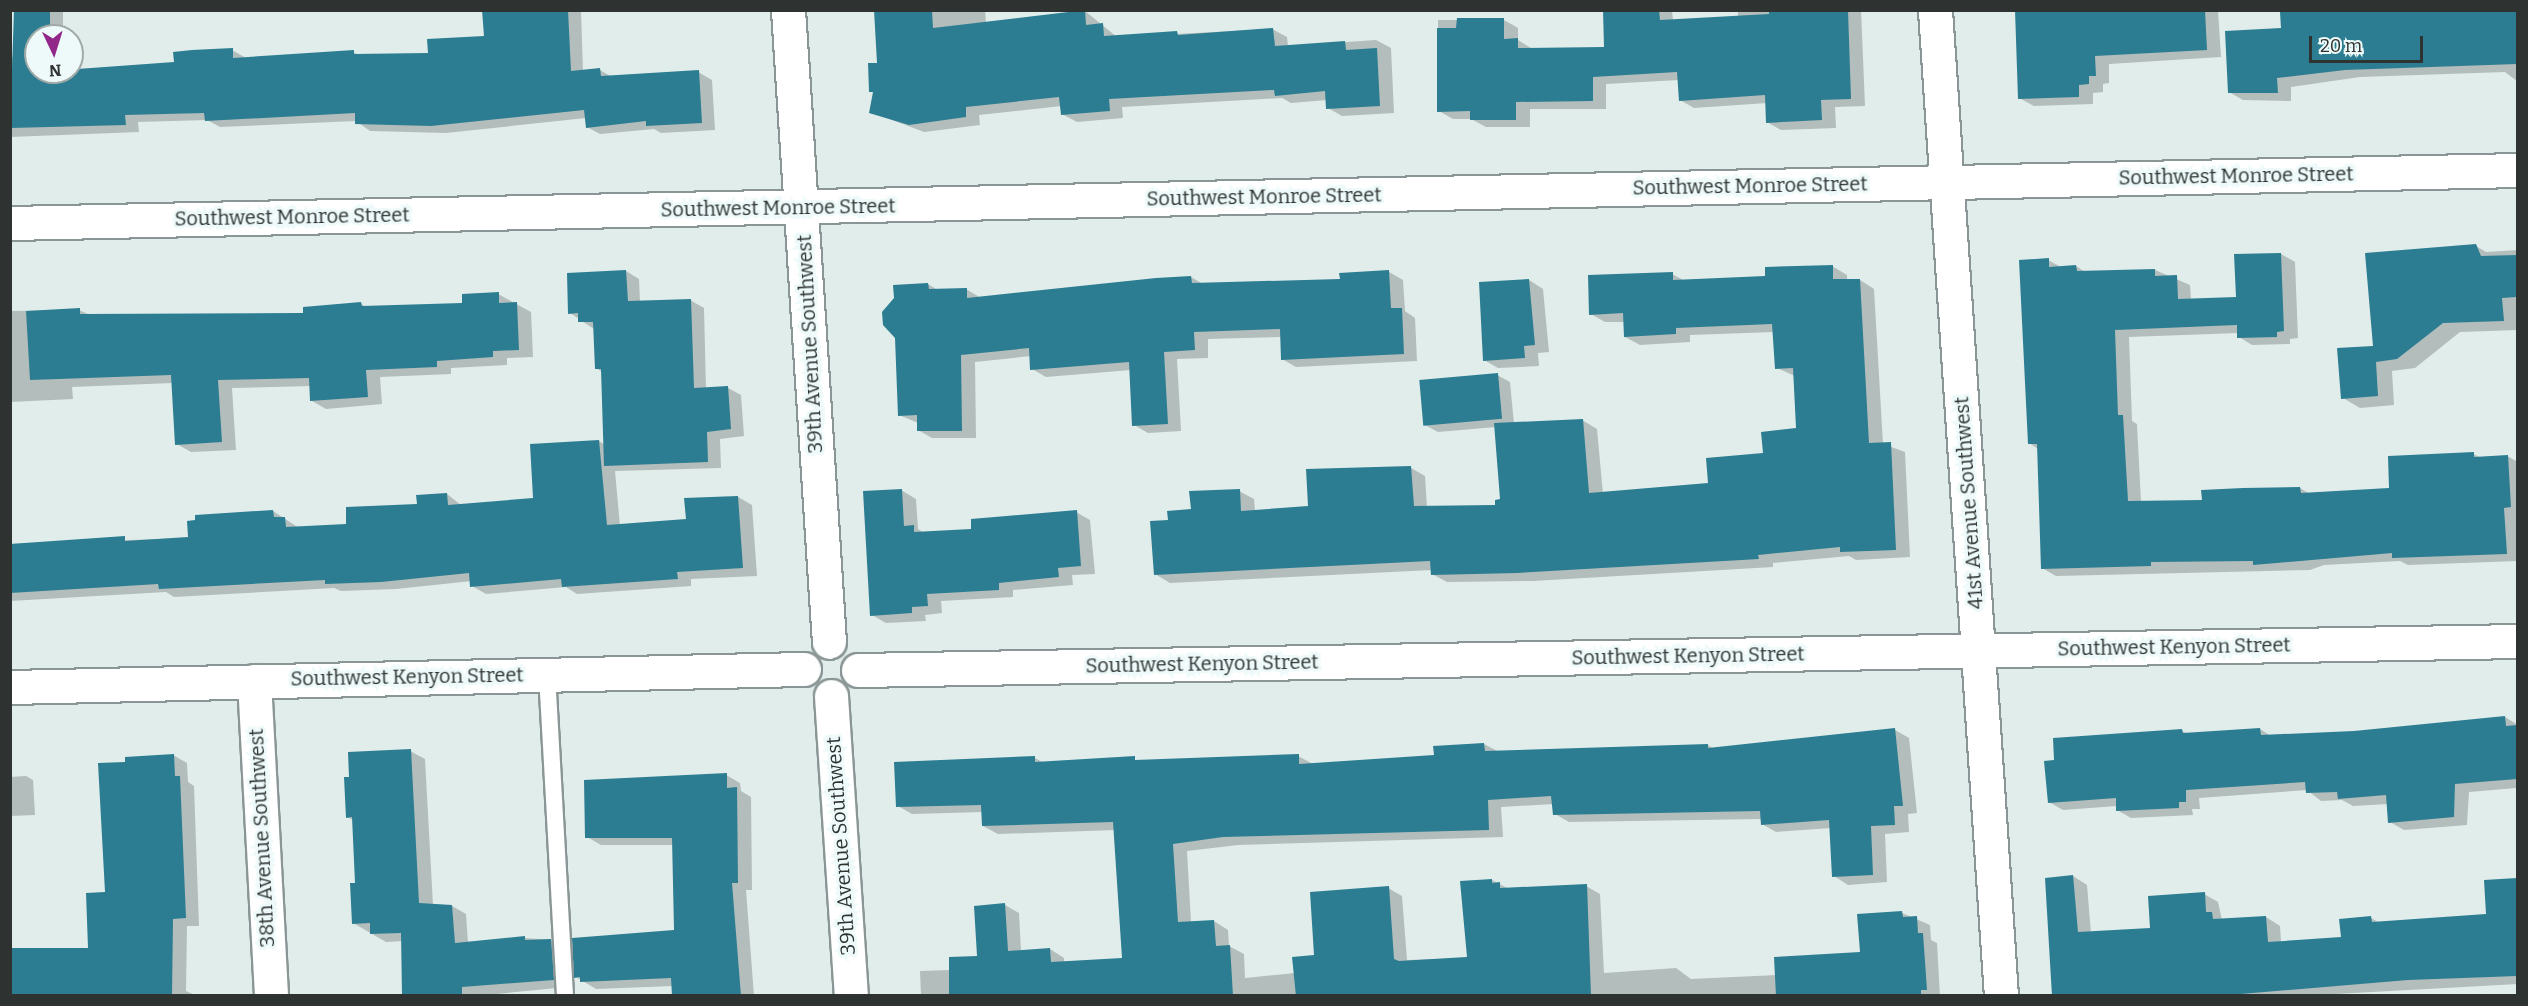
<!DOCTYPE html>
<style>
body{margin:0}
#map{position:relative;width:2528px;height:1006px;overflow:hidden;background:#e0edeb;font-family:Bitter,serif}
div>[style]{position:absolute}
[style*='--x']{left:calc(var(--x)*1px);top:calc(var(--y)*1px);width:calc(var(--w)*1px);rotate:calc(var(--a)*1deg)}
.shadow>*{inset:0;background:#0003}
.building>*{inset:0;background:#2c7d91;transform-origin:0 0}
.roads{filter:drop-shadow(2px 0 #8a9695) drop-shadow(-2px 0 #8a9695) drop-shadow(0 2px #8a9695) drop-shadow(0 -2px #8a9695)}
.service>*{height:16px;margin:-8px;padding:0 8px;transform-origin:8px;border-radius:8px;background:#fff}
.minor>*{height:33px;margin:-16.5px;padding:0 16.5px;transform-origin:16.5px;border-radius:16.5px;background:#fff}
span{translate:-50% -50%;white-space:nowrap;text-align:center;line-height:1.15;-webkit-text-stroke:6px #edfaf9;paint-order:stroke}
.street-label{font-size:20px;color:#2e3332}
.frame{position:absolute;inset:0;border:12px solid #2e3332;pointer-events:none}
.north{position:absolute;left:24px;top:24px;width:60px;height:60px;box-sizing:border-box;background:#edfaf9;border:2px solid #a1aaa9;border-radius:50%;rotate:176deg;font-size:16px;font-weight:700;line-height:24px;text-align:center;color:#2e3332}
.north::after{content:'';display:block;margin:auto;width:21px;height:27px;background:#92278a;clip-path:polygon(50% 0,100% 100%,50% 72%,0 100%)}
.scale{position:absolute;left:2309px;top:36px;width:114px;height:27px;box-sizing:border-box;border:3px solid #2e3332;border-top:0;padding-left:8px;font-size:18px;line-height:21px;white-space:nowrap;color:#2e3332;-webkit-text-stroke:4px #edfaf9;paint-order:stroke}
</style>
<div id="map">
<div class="shadow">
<i style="clip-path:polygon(15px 10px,63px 10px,63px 36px,36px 36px,36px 72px,176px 63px,232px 50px,246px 58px,353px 52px,360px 56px,430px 54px,485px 37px,484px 10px,581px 10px,583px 72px,600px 70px,612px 77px,698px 72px,712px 80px,715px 130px,661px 133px,654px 129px,600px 134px,587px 127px,586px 118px,446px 133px,370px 131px,356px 121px,220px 127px,207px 120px,138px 122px,139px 132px,10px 137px,10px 57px,15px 57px)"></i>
<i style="clip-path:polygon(876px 10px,985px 10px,986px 23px,1085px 11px,1117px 37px,1272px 29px,1287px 37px,1288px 46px,1376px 40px,1391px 48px,1394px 113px,1342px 116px,1328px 108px,1327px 100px,1291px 103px,1282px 98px,1122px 107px,1123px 118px,1077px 122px,1062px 114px,1062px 106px,979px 115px,980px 125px,924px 132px,871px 112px,874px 93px,871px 91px,878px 64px)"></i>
<i style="clip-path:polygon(1604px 10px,1672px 10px,1673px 21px,1738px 17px,1738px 10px,1861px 10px,1865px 106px,1835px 107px,1836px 128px,1781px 130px,1767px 122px,1767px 103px,1694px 108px,1680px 100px,1679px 80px,1606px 84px,1606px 109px,1530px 109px,1530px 127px,1486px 127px,1471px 119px,1453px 119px,1439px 111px,1438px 20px,1504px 20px,1518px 28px,1518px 40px,1531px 48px,1606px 49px)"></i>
<i style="clip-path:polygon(2017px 10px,2218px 10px,2221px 57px,2109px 64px,2109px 83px,2103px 84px,2103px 92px,2093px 93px,2093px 104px,2034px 106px,2019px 98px)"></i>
<i style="clip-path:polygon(2284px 10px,2518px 10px,2518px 82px,2505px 72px,2360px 77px,2291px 87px,2291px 101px,2243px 100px,2229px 92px,2283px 29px)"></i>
<i style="clip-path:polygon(2476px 246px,2486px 252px,2518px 250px,2518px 330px,2460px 332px,2415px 368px,2392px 371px,2394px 405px,2360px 408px,2343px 398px,2374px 347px)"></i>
<i style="clip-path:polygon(2281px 254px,2295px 262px,2298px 338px,2290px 339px,2290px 344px,2252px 345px,2239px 337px,2238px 333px,2129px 337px,2132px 421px,2137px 424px,2141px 502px,2204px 501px,2300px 488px,2310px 494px,2391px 489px,2473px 454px,2481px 458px,2507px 456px,2518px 462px,2518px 561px,2408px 565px,2400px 561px,2324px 565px,2310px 570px,2056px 576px,2042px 568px,2038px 449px,2029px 443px,2048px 260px,2061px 267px,2076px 266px,2087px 273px,2155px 270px,2190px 285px,2191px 300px,2237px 298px)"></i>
<i style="clip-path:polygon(1832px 266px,1847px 275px,1847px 280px,1860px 280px,1874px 289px,1883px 444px,1905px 452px,1910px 557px,1856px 560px,1849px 556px,1773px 563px,1773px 567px,1533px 581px,1447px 582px,1432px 574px,1432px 570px,1170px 583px,1155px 574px,1169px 522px,1239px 491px,1254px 499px,1255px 511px,1310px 507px,1307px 470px,1411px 468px,1425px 476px,1427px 507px,1497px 506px,1501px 501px,1496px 427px,1438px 432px,1425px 425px,1497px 375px,1510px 382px,1514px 424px,1582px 420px,1597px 429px,1603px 494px,1709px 484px,1765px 454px,1798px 430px,1795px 376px,1777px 368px,1774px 332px,1690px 335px,1690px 342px,1640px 345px,1625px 337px,1625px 322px,1605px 322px,1591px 314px,1672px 274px,1685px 281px,1767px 278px)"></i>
<i style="clip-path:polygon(626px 271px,639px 279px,640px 302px,690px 300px,704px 308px,706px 389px,728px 388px,741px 395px,744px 436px,720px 439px,721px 468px,615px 471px,620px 526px,687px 520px,738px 497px,752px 505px,757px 576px,691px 579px,691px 586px,577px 594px,566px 587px,486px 594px,472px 586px,472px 581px,396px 589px,341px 591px,334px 588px,174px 597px,166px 592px,10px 601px,10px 544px,190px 538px,273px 511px,299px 528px,348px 526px,447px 494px,461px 505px,534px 499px,599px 441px,605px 445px,602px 372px,596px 368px,594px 329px,570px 313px)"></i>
<i style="clip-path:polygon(1389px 272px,1403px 280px,1405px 311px,1415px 318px,1417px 361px,1296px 367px,1282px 359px,1281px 337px,1208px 339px,1208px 358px,1177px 359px,1181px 431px,1148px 433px,1134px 425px,1131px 370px,1046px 377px,1032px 369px,1031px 356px,975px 362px,976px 438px,932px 438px,918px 430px,918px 423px,899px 415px,928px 284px,939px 291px,966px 289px,981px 298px,1191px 277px,1203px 284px,1341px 280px)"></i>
<i style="clip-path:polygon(1529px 280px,1543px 289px,1549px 352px,1538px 353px,1539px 366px,1498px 368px,1484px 360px)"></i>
<i style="clip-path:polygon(498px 294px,531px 312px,533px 357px,507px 358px,507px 365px,451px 368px,451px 374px,380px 377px,382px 404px,326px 409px,312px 401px,311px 386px,232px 388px,236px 450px,191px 452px,177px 444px,173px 383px,72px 387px,73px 399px,10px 402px,10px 311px,79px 310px,90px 315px,305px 315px,361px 304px,368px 308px,464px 305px)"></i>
<i style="clip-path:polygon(901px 490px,916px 499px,918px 529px,924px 533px,973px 530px,1076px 512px,1090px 520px,1095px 574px,1072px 575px,1073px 585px,1013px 590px,1013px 597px,941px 601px,942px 613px,925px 615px,926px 621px,886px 623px,872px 615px)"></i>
<i style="clip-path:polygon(2505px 717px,2518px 725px,2518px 803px,2516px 788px,2469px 792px,2467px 825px,2404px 830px,2390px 822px,2388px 804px,2353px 806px,2342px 800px,2321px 801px,2307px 790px,2199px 798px,2200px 809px,2192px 809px,2193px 815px,2131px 818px,2117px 810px,2117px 806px,2063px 810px,2049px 802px,2182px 731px,2188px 734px,2260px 729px,2271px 736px,2354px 732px)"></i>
<i style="clip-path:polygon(1895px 730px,1909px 738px,1917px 813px,1908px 814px,1909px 832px,1885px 834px,1887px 882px,1848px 885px,1834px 876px,1831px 828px,1776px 832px,1762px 824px,1762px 819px,1569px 822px,1555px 814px,1554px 804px,1501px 807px,1503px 837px,1238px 845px,1187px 851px,1191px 922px,1214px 921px,1228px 930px,1229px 946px,1244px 954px,1245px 978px,1295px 973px,1388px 888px,1402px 896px,1407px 960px,1469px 958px,1492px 880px,1509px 889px,1586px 886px,1600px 894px,1604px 973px,1676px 968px,1691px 979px,1777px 975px,1861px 953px,1902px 913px,1930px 925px,1931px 940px,1937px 943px,1940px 996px,921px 996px,920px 971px,950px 970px,979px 958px,1005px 905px,1019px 913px,1021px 951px,1050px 949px,1064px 958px,1064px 962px,1123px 959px,1115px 830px,998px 834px,983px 826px,983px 812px,912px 814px,898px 806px,1035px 758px,1044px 763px,1298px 756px,1313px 764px,1435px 756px,1484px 744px,1499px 752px,1708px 745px,1714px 749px)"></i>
<i style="clip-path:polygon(410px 751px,425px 759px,433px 905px,452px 906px,466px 914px,468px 943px,525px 938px,551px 940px,565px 949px,567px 987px,476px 996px,404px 996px,403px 941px,386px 942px,353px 923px,357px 884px,353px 820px,347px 817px)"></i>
<i style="clip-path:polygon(173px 755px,187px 763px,188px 782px,194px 786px,199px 926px,187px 926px,186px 991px,197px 996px,21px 993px,90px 949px,106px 893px,127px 764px)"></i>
<i style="clip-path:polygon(726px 775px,740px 783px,741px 791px,751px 797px,752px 890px,746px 890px,754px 996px,673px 996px,673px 986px,596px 989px,576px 977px,676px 932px,674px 845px,601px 845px,587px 837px)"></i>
<i style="clip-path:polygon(26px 776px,33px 780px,35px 815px,10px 816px,10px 777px)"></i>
<i style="clip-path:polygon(2073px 876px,2087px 885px,2091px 933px,2151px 929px,2204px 894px,2218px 902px,2222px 920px,2266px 917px,2280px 926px,2281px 942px,2342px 938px,2371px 918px,2380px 923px,2488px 915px,2486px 882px,2518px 880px,2518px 984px,2299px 996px,2054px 996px)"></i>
</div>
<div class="building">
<i style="clip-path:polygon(14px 10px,50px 10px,50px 36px,36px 36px,36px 72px,174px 62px,173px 52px,192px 50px,233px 48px,233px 58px,354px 50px,354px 54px,428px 53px,427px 39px,484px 36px,482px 10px,568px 10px,571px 71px,600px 68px,601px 76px,699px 70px,702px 123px,646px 126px,646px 121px,586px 128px,584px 110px,431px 126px,355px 124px,355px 113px,205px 121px,204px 113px,125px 115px,126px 125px,10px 128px)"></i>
<i style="clip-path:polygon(874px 10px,932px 10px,933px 28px,1085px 10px,1086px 25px,1103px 23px,1104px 36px,1177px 31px,1178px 35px,1273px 28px,1275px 46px,1345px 41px,1346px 50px,1377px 48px,1380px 106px,1326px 109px,1325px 91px,1275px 96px,1274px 90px,1109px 99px,1110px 111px,1061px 115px,1059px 97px,966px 107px,966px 117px,909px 125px,869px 113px,873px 92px,869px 92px,868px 63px,877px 63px)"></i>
<i style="clip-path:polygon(1603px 10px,1659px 10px,1660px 20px,1769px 14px,1769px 10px,1848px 10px,1851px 99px,1821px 100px,1822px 120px,1766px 123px,1765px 95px,1679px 101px,1677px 72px,1593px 77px,1593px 101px,1516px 102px,1516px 120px,1470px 120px,1470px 111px,1437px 112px,1437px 28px,1456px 28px,1457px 18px,1504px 18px,1504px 39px,1518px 38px,1518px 48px,1604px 47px)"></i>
<i style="clip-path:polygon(2015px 10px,2205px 10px,2207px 50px,2095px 56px,2096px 76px,2089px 76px,2089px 84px,2079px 85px,2079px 97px,2018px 99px)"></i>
<i style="clip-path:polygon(2517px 10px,2517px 64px,2345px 70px,2277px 78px,2278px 93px,2228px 93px,2225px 31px,2281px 28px,2280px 12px)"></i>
<i style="clip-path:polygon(2476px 244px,2481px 256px,2517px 255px,2517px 297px,2502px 298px,2504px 321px,2443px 323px,2397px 359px,2376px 362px,2378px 396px,2341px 399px,2337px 348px,2373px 346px,2365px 253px)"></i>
<i style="clip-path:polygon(2281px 253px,2284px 331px,2277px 332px,2277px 337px,2237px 338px,2237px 325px,2115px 330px,2118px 415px,2123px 415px,2128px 501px,2202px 500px,2201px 490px,2243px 488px,2300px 487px,2301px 493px,2389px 488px,2388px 456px,2474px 452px,2474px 457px,2508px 455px,2511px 507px,2504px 508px,2507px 554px,2392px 558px,2392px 553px,2253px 565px,2253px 561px,2151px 562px,2151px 566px,2041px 569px,2037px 444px,2028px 444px,2019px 260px,2049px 258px,2049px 267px,2076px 265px,2077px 271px,2155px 269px,2155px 276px,2177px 275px,2178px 299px,2236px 297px,2234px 254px)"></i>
<i style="clip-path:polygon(1833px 265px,1833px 279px,1860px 279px,1869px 443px,1891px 442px,1896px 550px,1840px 552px,1840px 547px,1758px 555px,1759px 559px,1517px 573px,1431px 575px,1430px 561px,1154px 575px,1150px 521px,1168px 520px,1167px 511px,1191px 509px,1189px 491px,1240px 489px,1241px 511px,1308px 506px,1306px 469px,1411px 466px,1414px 506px,1495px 505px,1495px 500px,1500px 499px,1494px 423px,1583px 419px,1589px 493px,1708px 483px,1706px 458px,1763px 453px,1761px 432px,1796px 428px,1793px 368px,1775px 369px,1772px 324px,1676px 328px,1676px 334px,1624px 337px,1623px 313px,1589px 315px,1588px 275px,1673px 272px,1673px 280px,1765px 276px,1765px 267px)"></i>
<i style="clip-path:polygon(626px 270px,628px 301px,691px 299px,694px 388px,728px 386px,731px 429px,707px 432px,708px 462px,604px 466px,601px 369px,595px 369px,593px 322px,578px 322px,578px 313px,568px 314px,567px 273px)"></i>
<i style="clip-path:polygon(1389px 270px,1391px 308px,1402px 308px,1404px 354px,1281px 360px,1280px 329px,1194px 332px,1195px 350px,1164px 352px,1168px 424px,1132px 426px,1129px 362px,1030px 370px,1029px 348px,961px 355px,962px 431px,917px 431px,917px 415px,898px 416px,895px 338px,883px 325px,882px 312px,894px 298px,893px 285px,928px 283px,929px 289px,967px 288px,967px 298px,1156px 278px,1191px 276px,1192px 283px,1340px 279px,1339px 273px)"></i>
<i style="clip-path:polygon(1529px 279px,1535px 345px,1524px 346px,1525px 358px,1483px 361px,1479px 282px)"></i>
<i style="clip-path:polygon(499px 292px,499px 303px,517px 302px,519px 350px,493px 351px,493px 357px,437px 361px,437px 367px,366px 370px,368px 397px,310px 401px,309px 378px,218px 380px,222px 442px,175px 445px,171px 375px,30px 380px,26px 311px,80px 308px,80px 314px,303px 313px,303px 307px,361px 302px,362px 306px,462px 303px,462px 294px)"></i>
<i style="left:1498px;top:373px;width:46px;height:79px;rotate:85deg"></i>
<i style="clip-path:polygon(599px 440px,607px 525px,686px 519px,684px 498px,738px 496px,743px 568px,677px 572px,678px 579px,562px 587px,561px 579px,470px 587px,469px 573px,381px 582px,325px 584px,325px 580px,159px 589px,158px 584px,10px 593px,10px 544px,125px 536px,125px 541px,188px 537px,187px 521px,195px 520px,195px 515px,273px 510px,274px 517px,285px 517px,286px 527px,346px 524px,346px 507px,417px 504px,416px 495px,447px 493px,448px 505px,533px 498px,530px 444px)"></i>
<i style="clip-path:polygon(902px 489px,904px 526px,914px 525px,914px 532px,971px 529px,971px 519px,1077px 510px,1081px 566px,1058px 568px,1059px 577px,999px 583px,999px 590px,927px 594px,928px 606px,912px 607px,912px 613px,870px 616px,863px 491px)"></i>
<i style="clip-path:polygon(2505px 716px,2506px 726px,2517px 725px,2517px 779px,2455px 784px,2454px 817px,2388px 823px,2386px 795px,2338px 799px,2337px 792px,2306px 793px,2305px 782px,2186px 790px,2186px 802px,2179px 802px,2179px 808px,2116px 811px,2116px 798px,2048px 803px,2044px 761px,2054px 760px,2053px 738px,2182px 729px,2183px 733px,2260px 728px,2261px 735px,2354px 731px)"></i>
<i style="clip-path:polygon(1895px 728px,1903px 806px,1894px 806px,1895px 825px,1871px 826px,1873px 875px,1832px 877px,1829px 820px,1761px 825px,1760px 811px,1553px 815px,1551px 796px,1488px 800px,1489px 830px,1223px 837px,1173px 844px,1178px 922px,1214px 920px,1216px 946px,1230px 945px,1233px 996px,949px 996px,949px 957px,977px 956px,974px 906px,1005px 903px,1008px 951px,1050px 948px,1051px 962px,1122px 958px,1113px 822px,982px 826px,981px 805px,896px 807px,894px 762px,1035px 756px,1035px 762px,1135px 756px,1135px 760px,1299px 754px,1299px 764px,1434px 755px,1433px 746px,1484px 743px,1485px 751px,1708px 744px,1708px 748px)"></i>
<i style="clip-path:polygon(411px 749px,419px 903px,452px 905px,455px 943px,525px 936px,525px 940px,551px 939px,554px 980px,462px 987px,462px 996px,402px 996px,401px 933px,370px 934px,370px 923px,352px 924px,350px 883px,355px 883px,352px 817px,346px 818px,344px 777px,349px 777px,348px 752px)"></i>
<i style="clip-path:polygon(174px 754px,175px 776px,180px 776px,186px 918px,173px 919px,172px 996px,10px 994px,10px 948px,88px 948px,86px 893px,105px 892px,98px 763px,125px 762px,125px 757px)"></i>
<i style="clip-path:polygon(727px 773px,727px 788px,737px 787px,738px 883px,732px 883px,741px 996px,672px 996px,671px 978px,580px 982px,580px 977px,574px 978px,572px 938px,674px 930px,672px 838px,585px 838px,584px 780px)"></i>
<i style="clip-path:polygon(2073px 875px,2078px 932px,2150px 928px,2148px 896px,2205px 892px,2206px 912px,2212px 912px,2213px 919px,2266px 916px,2268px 942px,2341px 937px,2339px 919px,2371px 916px,2372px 922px,2486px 914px,2484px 880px,2517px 878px,2517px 976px,2408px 980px,2217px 996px,2052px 996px,2045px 878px)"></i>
<i style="clip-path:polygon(1492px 879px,1492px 883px,1500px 882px,1500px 888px,1587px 884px,1591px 996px,1296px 996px,1292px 957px,1314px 955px,1310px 892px,1389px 886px,1394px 959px,1399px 961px,1467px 957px,1460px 881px)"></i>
<i style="clip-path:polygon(1902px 911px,1903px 917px,1917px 916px,1918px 933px,1923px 933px,1927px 990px,1921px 990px,1921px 996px,1776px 996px,1774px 957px,1860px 952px,1857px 914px)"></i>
</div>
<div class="roads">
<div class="service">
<i style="--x:547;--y:674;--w:323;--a:86.8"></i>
</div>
<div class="minor">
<i style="--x:788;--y:10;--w:633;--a:86.29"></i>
<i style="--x:1935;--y:10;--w:988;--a:86.17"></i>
<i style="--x:10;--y:223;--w:2509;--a:-1.21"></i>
<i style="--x:858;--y:670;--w:1660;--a:-1"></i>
<i style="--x:254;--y:681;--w:315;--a:86.9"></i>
<i style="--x:10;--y:687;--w:794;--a:-1.3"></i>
<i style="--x:831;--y:696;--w:301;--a:86.2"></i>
</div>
</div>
<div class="street-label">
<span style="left:2236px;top:176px;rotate:-1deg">Southwest Monroe Street</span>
<span style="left:1750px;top:186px;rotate:-1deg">Southwest Monroe Street</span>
<span style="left:1264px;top:197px;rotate:-1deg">Southwest Monroe Street</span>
<span style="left:778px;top:208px;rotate:-1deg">Southwest Monroe Street</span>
<span style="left:292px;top:217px;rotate:-1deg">Southwest Monroe Street</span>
<span style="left:810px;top:344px;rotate:-93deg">39th Avenue Southwest</span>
<span style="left:1969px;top:503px;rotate:-94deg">41st Avenue Southwest</span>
<span style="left:2174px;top:647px;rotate:-1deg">Southwest Kenyon Street</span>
<span style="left:1688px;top:656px;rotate:-1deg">Southwest Kenyon Street</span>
<span style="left:1202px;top:664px;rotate:-1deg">Southwest Kenyon Street</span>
<span style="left:407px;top:677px;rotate:-1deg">Southwest Kenyon Street</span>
<span style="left:262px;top:838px;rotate:-93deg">38th Avenue Southwest</span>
<span style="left:841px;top:846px;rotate:-94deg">39th Avenue Southwest</span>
</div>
<div class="frame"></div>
<div class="north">N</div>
<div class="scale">20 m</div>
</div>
